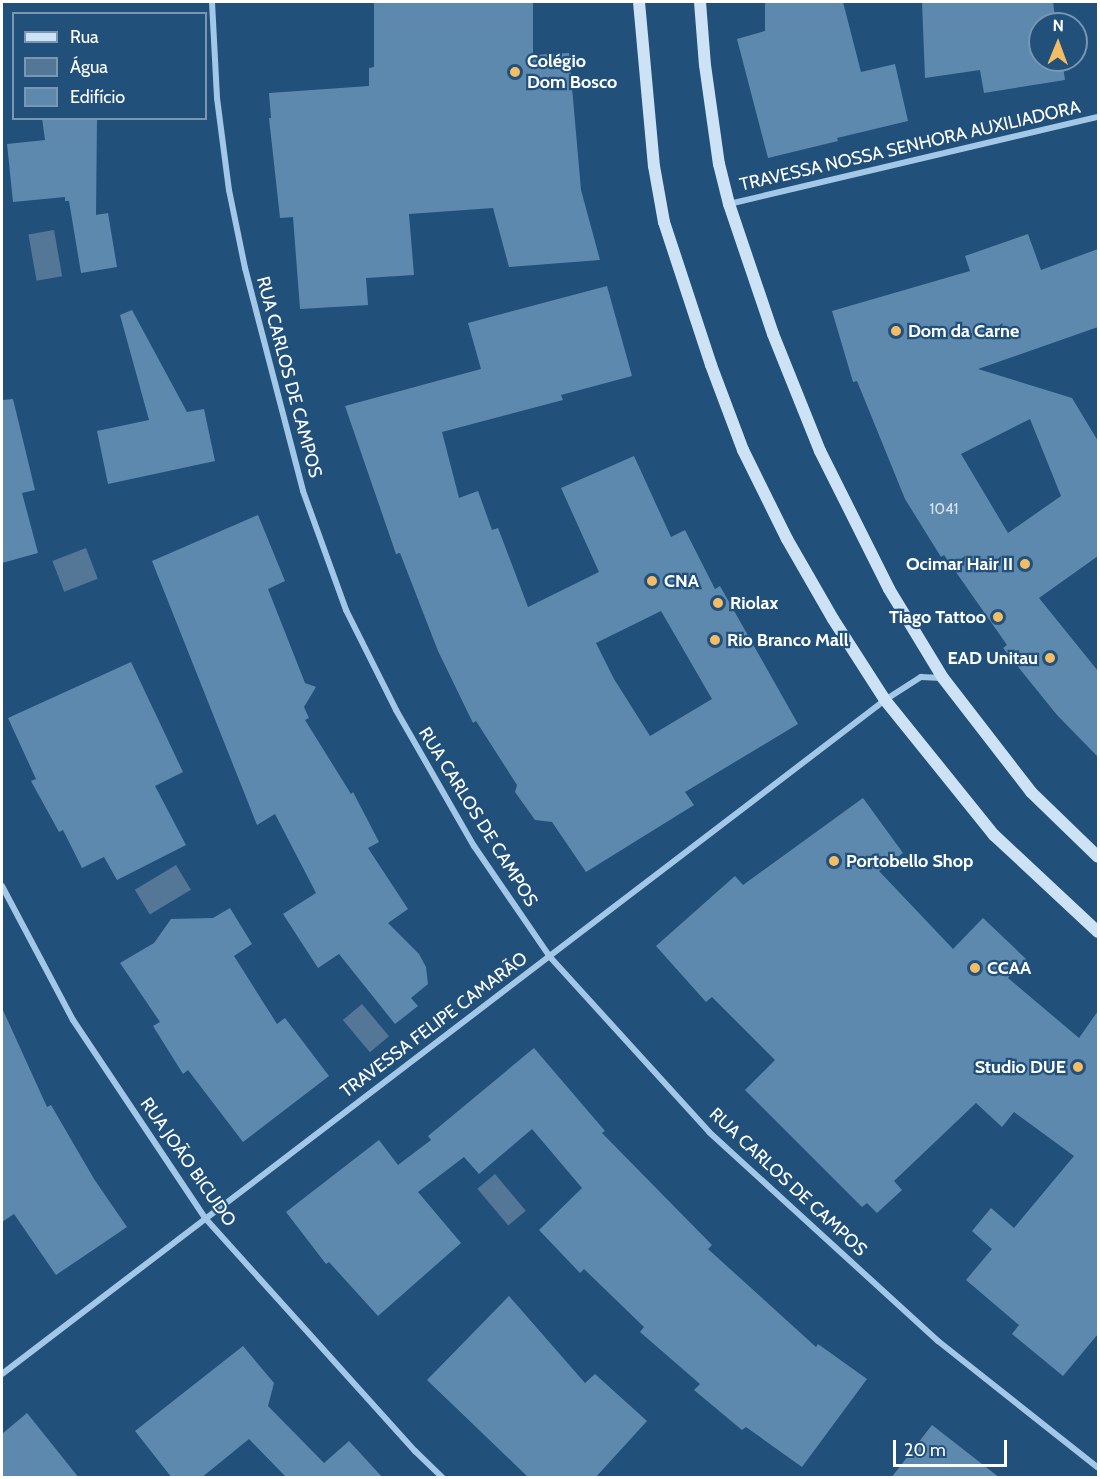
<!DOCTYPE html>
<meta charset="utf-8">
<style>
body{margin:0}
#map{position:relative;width:1100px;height:1479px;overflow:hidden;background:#21507b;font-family:Cabin,sans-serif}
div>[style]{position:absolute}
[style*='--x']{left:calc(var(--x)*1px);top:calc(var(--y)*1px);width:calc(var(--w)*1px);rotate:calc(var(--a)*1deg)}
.water>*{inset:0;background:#547797;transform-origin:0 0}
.building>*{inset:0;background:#5e89af}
.street>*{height:6px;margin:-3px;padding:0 3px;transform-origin:3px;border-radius:3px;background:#a3c7e6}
.secondary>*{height:12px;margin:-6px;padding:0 6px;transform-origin:6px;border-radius:6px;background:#cde2f5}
.dots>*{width:16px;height:16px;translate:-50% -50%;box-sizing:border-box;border:3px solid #21507b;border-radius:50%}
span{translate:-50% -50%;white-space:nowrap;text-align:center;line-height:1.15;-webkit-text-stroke:4.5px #21507b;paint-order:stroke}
.number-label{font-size:15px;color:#d7e2eb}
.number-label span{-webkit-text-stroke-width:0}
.poi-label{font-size:18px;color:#fff;font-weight:700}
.left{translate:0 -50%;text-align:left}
.right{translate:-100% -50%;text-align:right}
.street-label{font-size:18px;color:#fff}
.frame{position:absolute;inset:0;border:3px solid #fff;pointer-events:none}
.legend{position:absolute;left:12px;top:12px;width:195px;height:108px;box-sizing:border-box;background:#21507b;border:2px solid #7a96b0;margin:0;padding:8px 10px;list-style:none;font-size:18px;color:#fff}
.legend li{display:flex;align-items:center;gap:12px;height:30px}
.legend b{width:30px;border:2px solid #7a96b0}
.north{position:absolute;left:1028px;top:12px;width:60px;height:60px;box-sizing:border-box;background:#21507b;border:2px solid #7a96b0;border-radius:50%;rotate:1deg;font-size:16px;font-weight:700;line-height:24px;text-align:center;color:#fff}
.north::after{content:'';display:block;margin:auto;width:21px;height:27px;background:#f2bd65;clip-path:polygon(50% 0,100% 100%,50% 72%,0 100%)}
.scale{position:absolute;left:893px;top:1440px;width:114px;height:27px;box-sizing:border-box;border:3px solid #fff;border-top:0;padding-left:8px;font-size:18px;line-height:21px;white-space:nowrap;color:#fff;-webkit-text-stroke:4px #21507b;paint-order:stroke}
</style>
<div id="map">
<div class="water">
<i style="left:54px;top:230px;width:47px;height:26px;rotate:80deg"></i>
<i style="left:86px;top:548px;width:33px;height:36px;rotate:69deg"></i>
<i style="left:176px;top:865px;width:29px;height:48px;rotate:59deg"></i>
<i style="left:362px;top:1004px;width:42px;height:25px;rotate:50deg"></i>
<i style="left:495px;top:1174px;width:48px;height:23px;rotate:50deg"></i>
</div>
<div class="building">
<i style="clip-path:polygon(374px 2px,533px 3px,533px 55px,569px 53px,581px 190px,600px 260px,509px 267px,493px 208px,409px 214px,414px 275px,366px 278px,368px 305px,300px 309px,293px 217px,280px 218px,269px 118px,271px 118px,269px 93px,369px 86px,369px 68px,374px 67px)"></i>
<i style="clip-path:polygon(765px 2px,843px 2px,861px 72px,895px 64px,908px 121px,837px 138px,838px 141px,768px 158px,737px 39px,765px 31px)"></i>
<i style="clip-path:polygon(922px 2px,1053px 2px,1056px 24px,1040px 24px,1040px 60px,1062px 60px,1065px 80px,984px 93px,980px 70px,925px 78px)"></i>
<i style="clip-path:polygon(42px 118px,97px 118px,96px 215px,108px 213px,117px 267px,81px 273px,69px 201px,65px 201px,65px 197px,13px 202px,7px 144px,45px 140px)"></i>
<i style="clip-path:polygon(evenodd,1028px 234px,1041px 270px,1098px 249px,1098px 327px,978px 369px,1072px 398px,1098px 441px,1098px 556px,1039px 598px,1098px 671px,1098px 757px,1057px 715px,1003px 648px,1007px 645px,944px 555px,941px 557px,905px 499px,857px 381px,853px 382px,832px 311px,970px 271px,965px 256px,1028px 234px,1030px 419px,1061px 496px,1008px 533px,961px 454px,1030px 419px)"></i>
<i style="clip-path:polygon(evenodd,607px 286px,632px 376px,561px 395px,563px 400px,442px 432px,459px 498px,478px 491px,492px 530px,498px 528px,528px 607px,599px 572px,561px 488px,634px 456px,671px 537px,685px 530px,715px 589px,720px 586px,798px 724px,685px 792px,694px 805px,586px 872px,552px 822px,535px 820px,515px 792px,517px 785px,476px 721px,473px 723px,438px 651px,400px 553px,396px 554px,345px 406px,481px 369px,468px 323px,607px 286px,661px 611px,712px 699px,650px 736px,614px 679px,596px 643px,661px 611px)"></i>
<i style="clip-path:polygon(132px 310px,187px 412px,204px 409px,215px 461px,108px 484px,97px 431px,149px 420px,120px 315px)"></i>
<i style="clip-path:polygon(13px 399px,35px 490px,22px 493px,38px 553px,2px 563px,2px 400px)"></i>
<i style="clip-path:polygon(258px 515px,285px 581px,268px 589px,305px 683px,316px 687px,304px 707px,309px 718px,305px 720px,351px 794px,353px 792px,379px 842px,368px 848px,408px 909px,388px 923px,419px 954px,426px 967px,428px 984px,411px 998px,418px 1006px,395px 1024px,339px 954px,318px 968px,283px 914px,316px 893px,275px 814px,257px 825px,152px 561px)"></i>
<i style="clip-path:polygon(131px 662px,183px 772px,155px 786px,186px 845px,117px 880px,104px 857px,82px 868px,63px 830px,59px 832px,31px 781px,36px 779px,8px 718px)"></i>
<i style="clip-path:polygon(863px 798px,903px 853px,879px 871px,953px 949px,983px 918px,1026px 959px,1008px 978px,1079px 1038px,1098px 1011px,1098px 1334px,1063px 1376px,1012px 1334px,1019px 1325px,966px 1280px,992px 1249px,972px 1231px,991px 1208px,1014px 1228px,1074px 1156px,1014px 1112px,1002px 1127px,976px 1103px,894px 1181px,902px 1190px,877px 1213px,867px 1203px,862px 1207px,745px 1090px,775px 1060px,712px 997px,706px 1002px,656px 946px,735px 876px,743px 885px)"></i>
<i style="clip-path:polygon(230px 908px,252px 944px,234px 956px,277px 1024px,285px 1018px,329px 1076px,243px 1142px,188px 1070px,183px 1074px,153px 1026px,160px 1022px,120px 963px,154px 943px,171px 919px,213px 918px)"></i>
<i style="clip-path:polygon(2px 1008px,47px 1107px,51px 1105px,94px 1179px,127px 1227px,56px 1275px,14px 1214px,2px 1222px)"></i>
<i style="clip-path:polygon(534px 1048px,605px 1131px,602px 1133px,712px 1245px,708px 1249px,816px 1347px,818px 1344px,867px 1379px,802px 1467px,746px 1427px,742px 1430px,694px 1390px,700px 1384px,640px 1332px,644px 1327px,584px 1269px,580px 1273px,539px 1230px,582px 1188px,532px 1129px,479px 1174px,464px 1157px,418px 1192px,461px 1243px,378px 1316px,329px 1262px,326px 1264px,286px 1212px,379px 1140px,398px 1165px,431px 1140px,428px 1136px)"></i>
<i style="clip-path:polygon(509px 1296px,585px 1383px,595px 1374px,647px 1421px,595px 1478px,529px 1478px,427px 1380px)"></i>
<i style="clip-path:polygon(243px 1346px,274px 1383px,268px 1406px,324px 1463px,349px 1441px,383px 1478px,287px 1478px,249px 1439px,201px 1478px,172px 1478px,135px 1431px)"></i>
<i style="clip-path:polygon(27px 1413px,79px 1478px,2px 1478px,2px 1434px)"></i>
<i style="clip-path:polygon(932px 1425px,1000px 1478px,891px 1478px)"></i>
</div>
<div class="street">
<i style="--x:212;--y:2;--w:96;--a:87"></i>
<i style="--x:217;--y:98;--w:93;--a:82.6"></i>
<i style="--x:229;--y:190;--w:80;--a:78.4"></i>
<i style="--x:245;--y:268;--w:230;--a:75.4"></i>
<i style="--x:303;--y:491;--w:127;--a:70.1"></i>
<i style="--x:346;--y:610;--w:112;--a:63.4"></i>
<i style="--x:396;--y:710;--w:157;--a:60.2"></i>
<i style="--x:474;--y:846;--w:135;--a:55.6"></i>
<i style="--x:550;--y:957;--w:236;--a:47.7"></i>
<i style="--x:709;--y:1132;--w:310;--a:42.4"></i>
<i style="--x:938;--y:1341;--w:204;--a:38.4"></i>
<i style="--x:729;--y:204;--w:379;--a:-13.3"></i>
<i style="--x:2;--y:886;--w:152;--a:62.1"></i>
<i style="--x:73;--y:1020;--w:238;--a:56.3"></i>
<i style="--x:205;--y:1218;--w:314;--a:48"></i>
<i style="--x:415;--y:1451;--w:39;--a:44"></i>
<i style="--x:2;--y:1374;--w:1111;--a:-37.35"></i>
<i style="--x:885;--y:700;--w:43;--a:-32.6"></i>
<i style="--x:921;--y:677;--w:21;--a:3"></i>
</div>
<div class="secondary">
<i style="--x:639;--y:2;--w:165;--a:84.8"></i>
<i style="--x:654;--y:166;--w:57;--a:79.9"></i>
<i style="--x:664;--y:222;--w:151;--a:71.8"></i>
<i style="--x:711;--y:365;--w:91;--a:69.4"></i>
<i style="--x:743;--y:450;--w:99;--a:63.7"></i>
<i style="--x:787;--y:539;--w:92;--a:60.1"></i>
<i style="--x:833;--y:619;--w:96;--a:57.3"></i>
<i style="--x:885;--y:700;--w:174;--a:51.1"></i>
<i style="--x:994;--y:835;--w:142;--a:43"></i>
<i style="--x:700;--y:2;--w:63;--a:85.5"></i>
<i style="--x:705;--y:65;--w:100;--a:82"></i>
<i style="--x:719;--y:164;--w:41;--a:76"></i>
<i style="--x:729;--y:204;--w:137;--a:71.3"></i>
<i style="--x:773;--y:334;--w:126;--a:68.1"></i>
<i style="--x:820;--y:451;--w:154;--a:63.4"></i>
<i style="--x:889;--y:589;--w:104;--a:58.8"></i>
<i style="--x:943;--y:678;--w:144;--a:52.3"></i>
<i style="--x:1031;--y:792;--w:93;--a:44.1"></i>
</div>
<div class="dots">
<i style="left:515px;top:72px;background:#f2bd65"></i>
<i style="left:896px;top:331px;background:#f2bd65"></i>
<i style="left:1025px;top:564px;background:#f2bd65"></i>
<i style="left:652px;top:581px;background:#f2bd65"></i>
<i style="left:718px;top:603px;background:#f2bd65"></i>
<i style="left:998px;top:617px;background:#f2bd65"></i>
<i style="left:715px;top:640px;background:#f2bd65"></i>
<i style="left:1050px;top:658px;background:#f2bd65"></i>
<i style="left:834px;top:861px;background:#f2bd65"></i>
<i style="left:975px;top:968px;background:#f2bd65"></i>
<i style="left:1078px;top:1067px;background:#f2bd65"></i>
</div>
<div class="number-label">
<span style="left:944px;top:510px">1041</span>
</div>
<div class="poi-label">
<span class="left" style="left:527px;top:72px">Colégio<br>Dom Bosco</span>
<span class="left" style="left:908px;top:331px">Dom da Carne</span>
<span class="right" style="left:1013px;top:564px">Ocimar Hair II</span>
<span class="left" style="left:664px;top:581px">CNA</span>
<span class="left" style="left:730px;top:603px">Riolax</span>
<span class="right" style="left:986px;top:617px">Tiago Tattoo</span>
<span class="left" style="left:727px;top:640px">Rio Branco Mall</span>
<span class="right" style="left:1038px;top:658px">EAD Unitau</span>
<span class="left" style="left:846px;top:861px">Portobello Shop</span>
<span class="left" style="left:987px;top:968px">CCAA</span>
<span class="right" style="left:1066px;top:1067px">Studio DUE</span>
</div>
<div class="street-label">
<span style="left:910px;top:146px;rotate:-13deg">TRAVESSA NOSSA SENHORA AUXILIADORA</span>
<span style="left:289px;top:377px;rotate:75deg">RUA CARLOS DE CAMPOS</span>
<span style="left:478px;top:817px;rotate:58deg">RUA CARLOS DE CAMPOS</span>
<span style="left:434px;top:1025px;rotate:-37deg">TRAVESSA FELIPE CAMARÃO</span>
<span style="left:188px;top:1162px;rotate:55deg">RUA JOÃO BICUDO</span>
<span style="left:788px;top:1182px;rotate:43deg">RUA CARLOS DE CAMPOS</span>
</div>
<div class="frame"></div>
<ul class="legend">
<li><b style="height:8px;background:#cde2f5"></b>Rua</li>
<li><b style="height:16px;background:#547797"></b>Água</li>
<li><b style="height:16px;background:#5e89af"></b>Edifício</li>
</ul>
<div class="north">N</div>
<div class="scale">20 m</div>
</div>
